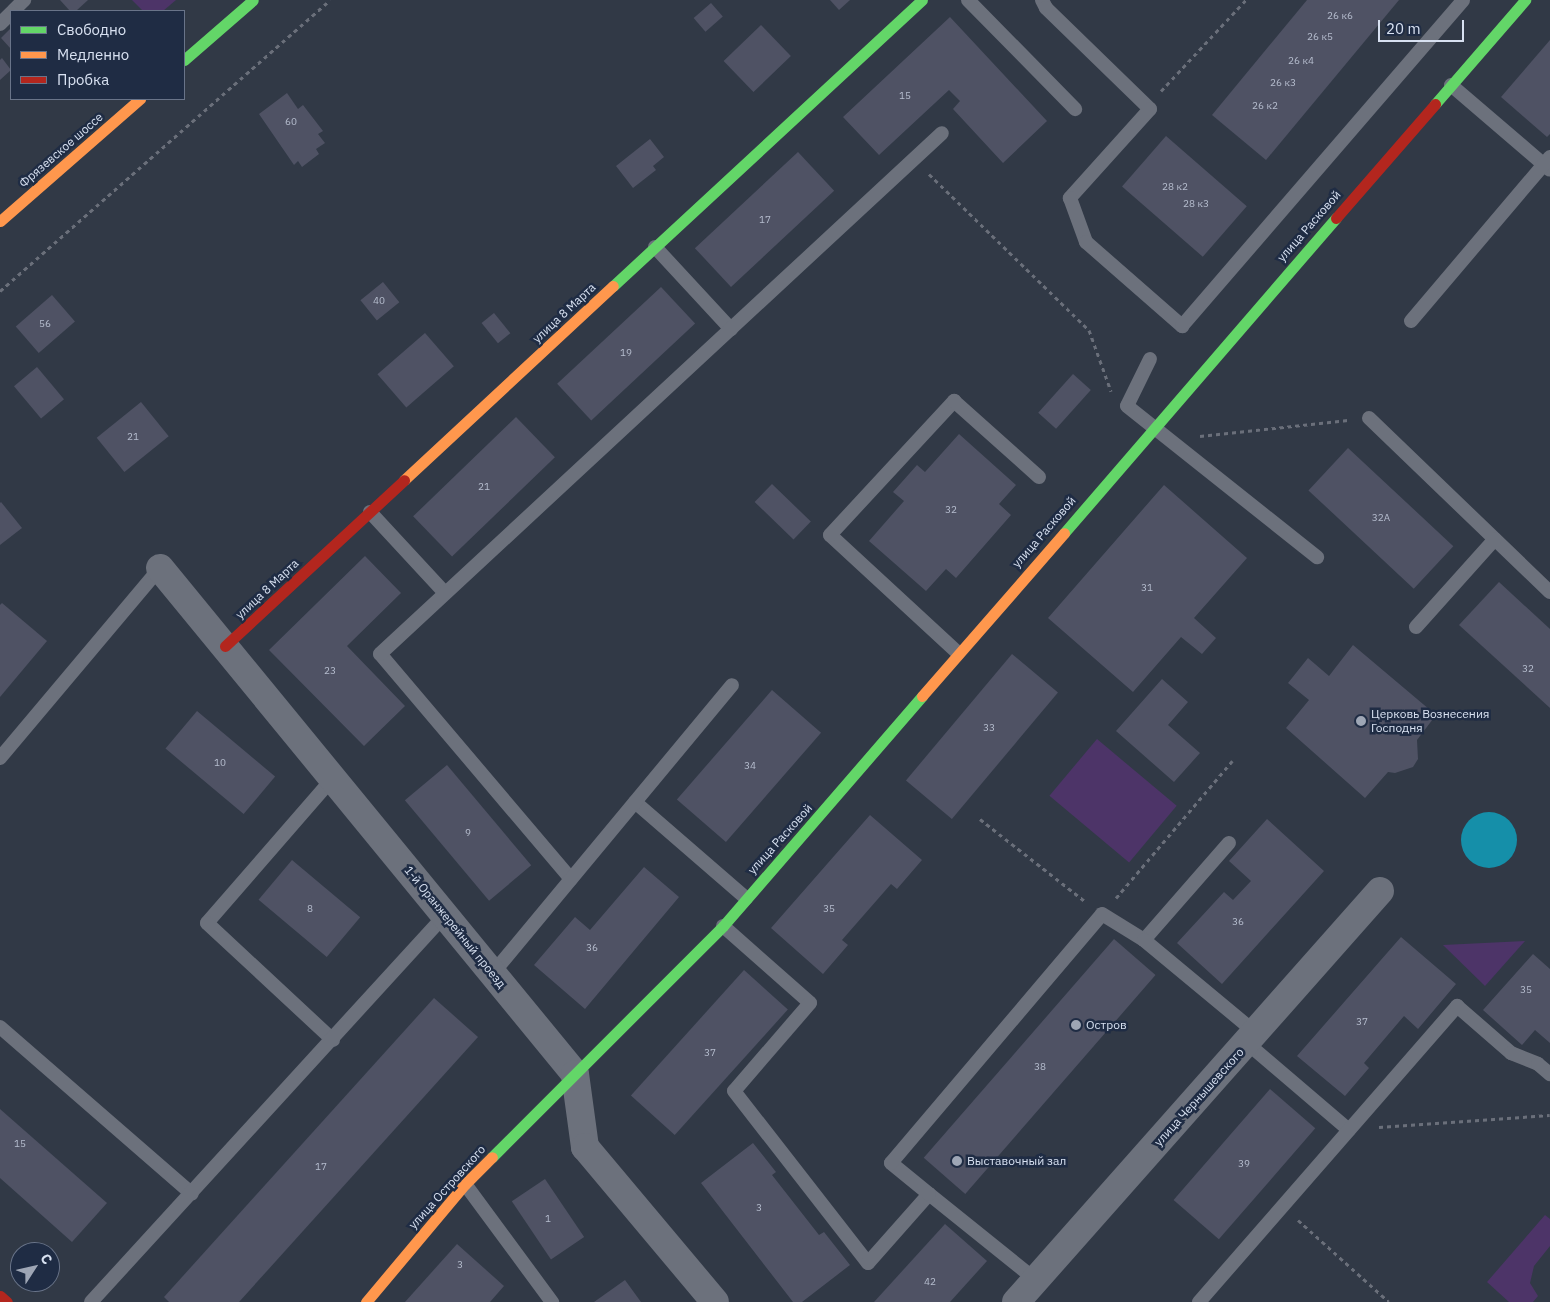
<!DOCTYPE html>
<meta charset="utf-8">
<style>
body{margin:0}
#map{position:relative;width:1550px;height:1302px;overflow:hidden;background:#313946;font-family:"IBM Plex Sans",sans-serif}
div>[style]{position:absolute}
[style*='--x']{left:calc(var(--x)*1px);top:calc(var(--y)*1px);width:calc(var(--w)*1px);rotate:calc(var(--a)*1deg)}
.green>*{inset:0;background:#4d3468;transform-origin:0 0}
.water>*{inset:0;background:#158fa9}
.round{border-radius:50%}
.building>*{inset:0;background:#4f5264;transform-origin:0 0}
.path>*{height:3px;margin-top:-1.5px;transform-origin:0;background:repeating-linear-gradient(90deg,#6a6f7a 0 4px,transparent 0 8px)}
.lane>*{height:14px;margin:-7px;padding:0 7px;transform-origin:7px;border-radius:7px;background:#6c717c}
.street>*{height:28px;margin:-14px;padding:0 14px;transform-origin:14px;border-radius:14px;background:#6c717c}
.fast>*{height:11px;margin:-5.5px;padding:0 5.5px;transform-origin:5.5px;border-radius:5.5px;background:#63d668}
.slow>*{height:11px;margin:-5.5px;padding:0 5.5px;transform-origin:5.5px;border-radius:5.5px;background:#ff974d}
.jam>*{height:11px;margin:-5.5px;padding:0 5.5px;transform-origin:5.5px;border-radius:5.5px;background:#b3261e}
.dots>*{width:14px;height:14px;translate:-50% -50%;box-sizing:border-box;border:2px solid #1f2c44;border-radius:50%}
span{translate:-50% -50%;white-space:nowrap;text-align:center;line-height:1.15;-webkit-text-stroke:5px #1f2c44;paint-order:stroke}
.number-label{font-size:10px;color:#b6bdce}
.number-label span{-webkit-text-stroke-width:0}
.street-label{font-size:12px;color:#d8e1f1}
.poi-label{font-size:12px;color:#d8e1f1}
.left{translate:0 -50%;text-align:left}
.legend{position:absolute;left:10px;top:10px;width:175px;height:90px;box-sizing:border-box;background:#1f2c44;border:1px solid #697489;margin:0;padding:6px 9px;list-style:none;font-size:15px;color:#d8e1f1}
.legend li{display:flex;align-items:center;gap:10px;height:25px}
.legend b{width:25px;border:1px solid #697489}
.north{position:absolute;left:10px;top:1242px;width:50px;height:50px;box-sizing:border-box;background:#1f2c44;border:1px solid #697489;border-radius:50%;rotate:55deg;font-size:14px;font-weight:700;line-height:20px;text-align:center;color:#d8e1f1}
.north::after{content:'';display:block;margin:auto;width:18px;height:22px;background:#9ea6b5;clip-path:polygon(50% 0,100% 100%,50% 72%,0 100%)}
.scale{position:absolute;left:1378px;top:20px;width:86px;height:22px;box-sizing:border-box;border:2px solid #d8e1f1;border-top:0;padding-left:6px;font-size:15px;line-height:18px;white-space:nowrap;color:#d8e1f1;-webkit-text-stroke:4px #1f2c44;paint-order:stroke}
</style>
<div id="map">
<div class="green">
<i style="clip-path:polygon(132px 0,176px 0,163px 11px,143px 11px)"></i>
<i style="left:1097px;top:739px;width:104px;height:74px;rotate:40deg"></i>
<i style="clip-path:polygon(1525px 941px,1485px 986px,1443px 945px)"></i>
<i style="clip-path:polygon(1545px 1215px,1550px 1219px,1550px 1246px,1534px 1266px,1530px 1283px,1538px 1296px,1533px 1302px,1509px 1302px,1487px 1282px)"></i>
</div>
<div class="water">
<i class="round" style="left:1461px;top:812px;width:56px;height:56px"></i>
</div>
<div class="building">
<i style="clip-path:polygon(60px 0,88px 0,76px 11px,70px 11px)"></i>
<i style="clip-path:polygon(830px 0,850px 0,839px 10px)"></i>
<i style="clip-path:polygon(1307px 0,1399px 0,1266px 160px,1212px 115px)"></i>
<i style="left:711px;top:3px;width:18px;height:23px;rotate:49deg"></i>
<i style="clip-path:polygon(950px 17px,1047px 121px,1003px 163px,953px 109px,960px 101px,949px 90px,879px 155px,843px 117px)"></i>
<i style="left:761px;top:25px;width:43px;height:52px;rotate:46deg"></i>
<i style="clip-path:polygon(11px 28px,11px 49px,1px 38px)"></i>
<i style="clip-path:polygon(1550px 40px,1550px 134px,1547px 137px,1501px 97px)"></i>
<i style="clip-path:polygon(2px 58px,11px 70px,0 80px,0 60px)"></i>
<i style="clip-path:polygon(287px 93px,298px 109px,303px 105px,323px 131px,318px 134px,325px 143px,316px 149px,319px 154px,302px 167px,298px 161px,294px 165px,259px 114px)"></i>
<i style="left:1166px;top:136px;width:107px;height:67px;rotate:41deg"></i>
<i style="clip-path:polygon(650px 139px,664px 157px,653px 166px,656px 170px,633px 188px,616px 166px)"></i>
<i style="left:798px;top:152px;width:53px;height:141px;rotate:47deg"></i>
<i style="left:383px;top:282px;width:26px;height:29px;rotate:51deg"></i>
<i style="left:661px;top:287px;width:50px;height:142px;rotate:47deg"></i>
<i style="left:52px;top:295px;width:35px;height:48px;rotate:49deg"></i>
<i style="left:494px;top:313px;width:26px;height:16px;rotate:51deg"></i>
<i style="left:425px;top:333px;width:44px;height:63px;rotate:49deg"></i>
<i style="left:37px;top:367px;width:42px;height:30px;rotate:50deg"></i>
<i style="left:1073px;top:374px;width:24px;height:52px;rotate:42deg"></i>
<i style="left:141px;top:402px;width:44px;height:57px;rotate:51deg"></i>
<i style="left:516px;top:417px;width:56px;height:143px;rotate:46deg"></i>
<i style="clip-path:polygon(959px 434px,1016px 485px,999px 504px,1011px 515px,956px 578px,946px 569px,926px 591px,869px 541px,904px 501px,893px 492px,917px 465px,925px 472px)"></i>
<i style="left:1348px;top:448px;width:144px;height:58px;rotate:43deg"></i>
<i style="left:772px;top:484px;width:54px;height:25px;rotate:44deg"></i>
<i style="clip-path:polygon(1164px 485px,1247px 558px,1194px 618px,1216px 638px,1202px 654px,1181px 637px,1133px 692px,1048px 618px)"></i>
<i style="clip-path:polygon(1px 502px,22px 528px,0 545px,0 503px)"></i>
<i style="clip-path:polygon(365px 556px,401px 593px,347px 646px,405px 706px,364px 746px,269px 650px)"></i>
<i style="clip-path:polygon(1499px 582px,1550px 629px,1550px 708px,1459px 625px)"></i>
<i style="clip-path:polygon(2px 603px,47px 641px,0 697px,0 605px)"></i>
<i style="clip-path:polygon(1353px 645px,1436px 715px,1417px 740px,1418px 759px,1413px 767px,1395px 773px,1388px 772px,1365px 798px,1286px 728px,1309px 700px,1288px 683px,1308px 658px,1329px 676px)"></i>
<i style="left:1012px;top:654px;width:60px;height:165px;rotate:40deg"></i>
<i style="clip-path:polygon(1162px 679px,1188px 702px,1168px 725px,1200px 753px,1174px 782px,1116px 731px)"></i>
<i style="left:772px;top:690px;width:65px;height:145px;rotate:41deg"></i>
<i style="left:197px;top:711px;width:102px;height:49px;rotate:40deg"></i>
<i style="left:447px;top:765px;width:131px;height:55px;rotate:50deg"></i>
<i style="clip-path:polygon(870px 815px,922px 860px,897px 889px,891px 884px,842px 940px,848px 945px,823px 974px,771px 928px)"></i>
<i style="clip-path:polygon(1267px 819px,1324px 871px,1222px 984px,1177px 943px,1224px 892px,1233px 900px,1251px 881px,1229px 861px)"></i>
<i style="left:292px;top:860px;width:89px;height:52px;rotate:40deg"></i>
<i style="clip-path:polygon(644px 867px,679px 897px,585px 1009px,534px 965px,575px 917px,590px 930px)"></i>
<i style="clip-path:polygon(1401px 937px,1456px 984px,1418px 1029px,1404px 1016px,1364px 1063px,1369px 1068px,1345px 1096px,1297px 1056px)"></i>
<i style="left:1114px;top:939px;width:55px;height:290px;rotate:41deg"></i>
<i style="clip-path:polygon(1533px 954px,1550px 969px,1550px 1043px,1535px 1030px,1522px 1045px,1483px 1010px)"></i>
<i style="left:744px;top:970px;width:59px;height:169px;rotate:42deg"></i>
<i style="clip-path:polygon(434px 998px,478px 1037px,239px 1302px,169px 1302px,164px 1297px)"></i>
<i style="left:1270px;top:1089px;width:60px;height:147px;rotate:41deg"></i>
<i style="clip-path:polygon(0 1109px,107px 1203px,72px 1242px,0 1178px)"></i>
<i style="clip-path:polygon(753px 1143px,776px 1172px,772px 1175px,819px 1235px,824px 1232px,850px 1265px,802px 1302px,793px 1302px,701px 1183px)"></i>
<i style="left:545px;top:1179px;width:70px;height:40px;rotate:56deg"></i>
<i style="clip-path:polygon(945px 1224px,987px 1261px,950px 1302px,874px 1302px)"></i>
<i style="clip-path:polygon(457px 1244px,504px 1286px,490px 1302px,405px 1302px)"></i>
<i style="clip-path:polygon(625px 1280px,641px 1302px,594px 1302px)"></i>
</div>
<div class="path">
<i style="--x:1161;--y:91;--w:125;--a:-47"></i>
<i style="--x:929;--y:174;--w:223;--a:44.3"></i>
<i style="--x:1089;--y:330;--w:65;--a:70.2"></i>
<i style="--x:0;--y:291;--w:440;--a:-41.4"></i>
<i style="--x:1200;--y:436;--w:149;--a:-6.2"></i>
<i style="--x:980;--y:819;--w:135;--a:38.1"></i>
<i style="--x:1116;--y:898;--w:180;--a:-49.7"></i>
<i style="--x:1379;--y:1127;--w:171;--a:-4"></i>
<i style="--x:1298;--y:1220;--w:122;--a:42"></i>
</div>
<div class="lane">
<i style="--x:968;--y:0;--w:153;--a:45.5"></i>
<i style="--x:1042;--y:0;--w:9;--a:63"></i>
<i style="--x:1046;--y:8;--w:145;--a:44.2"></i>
<i style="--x:1150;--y:109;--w:120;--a:132"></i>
<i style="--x:1070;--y:198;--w:47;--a:70"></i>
<i style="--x:1086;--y:242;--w:128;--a:41.2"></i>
<i style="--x:1182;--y:326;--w:430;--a:-49.2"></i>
<i style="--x:13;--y:11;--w:16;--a:-45"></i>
<i style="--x:0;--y:24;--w:16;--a:-45"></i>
<i style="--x:1451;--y:85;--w:130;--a:40.6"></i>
<i style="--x:655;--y:247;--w:112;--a:47.2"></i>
<i style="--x:1411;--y:321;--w:215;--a:-49.7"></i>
<i style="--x:1150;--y:359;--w:52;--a:116.1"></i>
<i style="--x:1127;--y:406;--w:243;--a:38.5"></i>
<i style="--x:1369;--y:418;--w:251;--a:43.9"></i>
<i style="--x:370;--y:512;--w:110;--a:47.2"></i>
<i style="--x:1416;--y:627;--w:118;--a:-48.1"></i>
<i style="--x:958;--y:653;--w:174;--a:-137.3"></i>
<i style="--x:830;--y:535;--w:183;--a:-47.2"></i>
<i style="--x:954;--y:401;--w:114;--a:41.8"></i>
<i style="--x:0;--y:758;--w:248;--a:-49.9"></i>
<i style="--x:333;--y:778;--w:192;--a:131"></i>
<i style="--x:207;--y:923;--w:172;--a:42.9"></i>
<i style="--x:635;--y:802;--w:147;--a:40.9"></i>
<i style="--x:571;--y:879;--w:295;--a:-130.3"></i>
<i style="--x:380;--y:654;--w:766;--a:-42.83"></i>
<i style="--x:723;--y:926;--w:116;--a:41.5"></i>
<i style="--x:810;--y:1003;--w:116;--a:130.8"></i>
<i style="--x:734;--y:1091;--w:218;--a:52.1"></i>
<i style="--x:868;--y:1263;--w:92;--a:-48.5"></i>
<i style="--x:929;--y:1194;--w:137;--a:38.8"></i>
<i style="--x:1144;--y:940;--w:129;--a:-48.8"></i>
<i style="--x:493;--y:973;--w:374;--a:-50.3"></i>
<i style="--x:0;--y:1027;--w:254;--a:41"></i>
<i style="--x:1247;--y:1043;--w:134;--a:40.5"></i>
<i style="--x:465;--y:1184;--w:147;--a:53.6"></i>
<i style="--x:929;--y:1194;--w:49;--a:-140.8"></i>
<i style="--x:891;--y:1163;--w:326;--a:-49.7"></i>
<i style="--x:1102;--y:914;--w:49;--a:31.8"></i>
<i style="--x:1144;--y:940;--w:146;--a:39.7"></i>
<i style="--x:91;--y:1302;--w:524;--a:-47.55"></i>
<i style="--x:1199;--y:1302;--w:393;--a:-48.9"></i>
<i style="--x:1457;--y:1006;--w:72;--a:41"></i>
<i style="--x:1511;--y:1053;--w:29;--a:22"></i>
<i style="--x:1538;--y:1064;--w:16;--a:40"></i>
</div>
<div class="street">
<i style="--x:160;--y:568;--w:654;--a:50.64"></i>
<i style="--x:575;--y:1074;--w:74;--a:82.2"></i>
<i style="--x:585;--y:1147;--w:202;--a:50"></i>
<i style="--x:1016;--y:1302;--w:549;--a:-48.47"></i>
</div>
<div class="fast">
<i style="--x:184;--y:60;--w:91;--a:-41"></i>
<i style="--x:1435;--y:104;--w:138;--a:-49.1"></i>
<i style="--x:613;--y:286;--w:421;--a:-42.8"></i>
<i style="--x:1064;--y:533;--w:416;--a:-49.2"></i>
<i style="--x:492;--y:1157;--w:327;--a:-45"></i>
<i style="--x:723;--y:926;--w:304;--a:-49.1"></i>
</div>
<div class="slow">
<i style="--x:0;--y:221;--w:186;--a:-41.1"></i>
<i style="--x:404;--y:480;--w:285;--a:-42.9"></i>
<i style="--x:922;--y:696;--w:216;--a:-48.9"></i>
<i style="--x:366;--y:1302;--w:154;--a:-50"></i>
<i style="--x:465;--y:1184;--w:38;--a:-45"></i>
</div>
<div class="jam">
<i style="--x:1336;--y:218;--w:151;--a:-49"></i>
<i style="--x:225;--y:646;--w:244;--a:-42.8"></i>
<i style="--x:0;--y:1296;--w:9;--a:41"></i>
</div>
<div class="dots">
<i style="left:1361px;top:721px;background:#9ea6b5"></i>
<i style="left:1076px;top:1025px;background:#9ea6b5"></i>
<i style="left:957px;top:1161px;background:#9ea6b5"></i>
</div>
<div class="number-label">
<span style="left:1340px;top:16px">26 к6</span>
<span style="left:1320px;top:37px">26 к5</span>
<span style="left:1301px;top:61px">26 к4</span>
<span style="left:1283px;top:83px">26 к3</span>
<span style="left:905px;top:96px">15</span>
<span style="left:1265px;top:106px">26 к2</span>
<span style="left:291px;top:122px">60</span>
<span style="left:1175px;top:187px">28 к2</span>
<span style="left:1196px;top:204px">28 к3</span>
<span style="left:765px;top:220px">17</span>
<span style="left:379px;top:301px">40</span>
<span style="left:45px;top:324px">56</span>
<span style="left:626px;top:353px">19</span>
<span style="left:133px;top:437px">21</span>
<span style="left:484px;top:487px">21</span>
<span style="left:951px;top:510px">32</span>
<span style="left:1381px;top:518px">32А</span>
<span style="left:1147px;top:588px">31</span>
<span style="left:1528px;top:669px">32</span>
<span style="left:330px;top:671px">23</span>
<span style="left:989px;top:728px">33</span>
<span style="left:220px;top:763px">10</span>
<span style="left:750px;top:766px">34</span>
<span style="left:468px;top:833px">9</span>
<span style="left:310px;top:909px">8</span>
<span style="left:829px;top:909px">35</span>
<span style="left:1238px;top:922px">36</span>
<span style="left:592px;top:948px">36</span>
<span style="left:1526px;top:990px">35</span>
<span style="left:1362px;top:1022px">37</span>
<span style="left:710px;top:1053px">37</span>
<span style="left:1040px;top:1067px">38</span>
<span style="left:20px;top:1144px">15</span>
<span style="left:1244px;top:1164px">39</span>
<span style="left:321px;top:1167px">17</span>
<span style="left:759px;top:1208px">3</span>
<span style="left:548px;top:1219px">1</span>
<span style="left:460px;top:1265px">3</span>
<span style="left:930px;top:1282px">42</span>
</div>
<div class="street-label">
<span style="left:61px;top:150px;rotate:-41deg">Фрязевское шоссе</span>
<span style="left:1309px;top:226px;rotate:-49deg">улица Расковой</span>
<span style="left:564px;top:313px;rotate:-43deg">улица 8 Марта</span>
<span style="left:1044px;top:532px;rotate:-49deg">улица Расковой</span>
<span style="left:267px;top:589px;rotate:-43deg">улица 8 Марта</span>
<span style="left:780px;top:839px;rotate:-48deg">улица Расковой</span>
<span style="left:455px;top:927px;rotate:51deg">1-й Оранжерейный проезд</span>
<span style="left:1199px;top:1097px;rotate:-48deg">улица Чернышевского</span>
<span style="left:447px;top:1187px;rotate:-48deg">улица Островского</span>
</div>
<div class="poi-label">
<span class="left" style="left:1371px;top:721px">Церковь Вознесения<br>Господня</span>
<span class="left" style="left:1086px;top:1025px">Остров</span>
<span class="left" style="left:967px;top:1161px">Выставочный зал</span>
</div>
<ul class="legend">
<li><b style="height:6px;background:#63d668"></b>Свободно</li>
<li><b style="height:6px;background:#ff974d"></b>Медленно</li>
<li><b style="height:6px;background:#b3261e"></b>Пробка</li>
</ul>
<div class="north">С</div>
<div class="scale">20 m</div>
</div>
